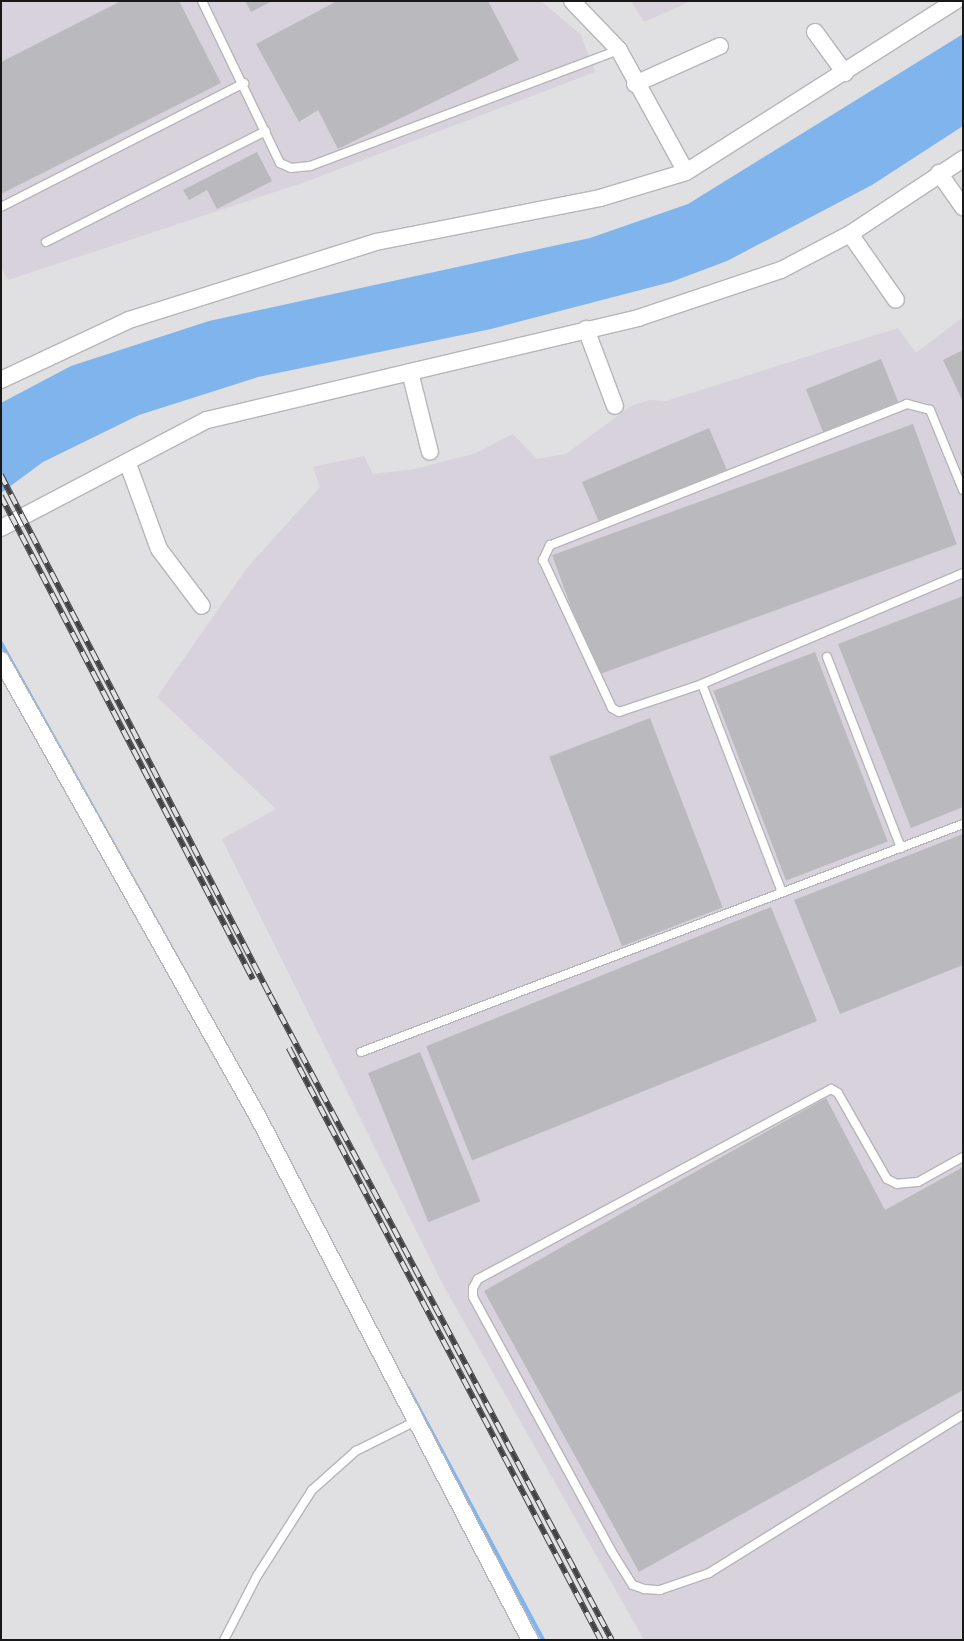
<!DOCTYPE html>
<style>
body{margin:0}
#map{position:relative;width:964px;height:1641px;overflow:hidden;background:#e0dfe2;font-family:"PT Sans Narrow",sans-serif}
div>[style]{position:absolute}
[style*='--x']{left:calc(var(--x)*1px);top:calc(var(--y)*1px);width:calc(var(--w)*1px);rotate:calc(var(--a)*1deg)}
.built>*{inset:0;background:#d7d2dc}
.water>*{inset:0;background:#80b4ed}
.stream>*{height:4px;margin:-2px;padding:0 2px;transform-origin:2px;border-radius:2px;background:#80b4ed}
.building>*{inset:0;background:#bababe;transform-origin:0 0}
.roads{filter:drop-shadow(1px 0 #b7b5b9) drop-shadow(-1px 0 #b7b5b9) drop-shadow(0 1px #b7b5b9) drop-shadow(0 -1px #b7b5b9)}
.service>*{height:8px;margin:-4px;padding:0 4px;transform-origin:4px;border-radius:4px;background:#fff}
.minor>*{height:16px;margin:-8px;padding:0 8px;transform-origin:8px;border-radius:8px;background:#fff}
.rail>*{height:5.5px;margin-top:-2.75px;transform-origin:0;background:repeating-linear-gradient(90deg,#e0dfe2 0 11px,#424244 0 22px);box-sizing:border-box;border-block:1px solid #424244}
span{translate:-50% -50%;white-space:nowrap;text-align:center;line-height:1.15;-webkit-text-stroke:4.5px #e0dfe2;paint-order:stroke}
.frame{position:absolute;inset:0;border:2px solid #181819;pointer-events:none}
</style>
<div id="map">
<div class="built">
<i style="clip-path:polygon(1px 1px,541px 1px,581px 35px,595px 72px,305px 182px,8px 280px,1px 267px)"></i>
<i style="clip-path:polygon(631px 1px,691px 1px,644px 22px)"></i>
<i style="clip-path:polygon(963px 317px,963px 1640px,644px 1640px,441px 1281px,222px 839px,276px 809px,157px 697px,247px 568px,320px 487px,313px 467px,364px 456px,373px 474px,415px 469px,476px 453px,513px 434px,537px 459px,566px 454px,631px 406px,649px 400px,666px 401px,898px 328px,916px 353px)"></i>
</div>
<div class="water">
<i style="clip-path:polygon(963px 34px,963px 126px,872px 185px,727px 261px,671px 282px,491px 329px,258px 377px,139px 415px,43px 462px,1px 493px,1px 403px,71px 366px,209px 321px,590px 238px,688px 204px)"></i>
</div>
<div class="stream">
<i style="--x:1;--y:643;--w:385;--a:60.8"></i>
<i style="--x:408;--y:1388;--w:286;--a:61.8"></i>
</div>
<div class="building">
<i style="clip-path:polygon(121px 1px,179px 1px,221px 83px,1px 194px,1px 62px)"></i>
<i style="clip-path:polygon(245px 1px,272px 1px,251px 12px)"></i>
<i style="clip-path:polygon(337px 1px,488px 1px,519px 60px,338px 149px,318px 110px,299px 122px,256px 44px)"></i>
<i style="clip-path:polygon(257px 152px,272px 181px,217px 209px,207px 190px,189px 200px,183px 190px)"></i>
<i style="clip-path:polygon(963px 350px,963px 402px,943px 360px)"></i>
<i style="left:881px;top:359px;width:46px;height:81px;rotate:68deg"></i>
<i style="left:913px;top:424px;width:128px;height:384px;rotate:70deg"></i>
<i style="left:709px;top:428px;width:47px;height:138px;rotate:67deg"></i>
<i style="clip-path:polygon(963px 596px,963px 807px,911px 828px,838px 644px)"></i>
<i style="left:815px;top:652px;width:203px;height:109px;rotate:69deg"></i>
<i style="left:650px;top:718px;width:203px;height:108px;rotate:69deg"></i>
<i style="clip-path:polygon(963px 834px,963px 965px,840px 1014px,794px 900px)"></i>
<i style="left:771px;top:907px;width:123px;height:372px;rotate:68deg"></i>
<i style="left:420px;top:1052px;width:161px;height:56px;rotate:68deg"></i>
<i style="clip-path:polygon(826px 1098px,885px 1210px,963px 1167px,963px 1390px,639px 1572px,484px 1291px)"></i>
</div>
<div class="roads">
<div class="service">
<i style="--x:202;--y:1;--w:180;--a:64.3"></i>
<i style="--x:280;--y:163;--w:12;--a:24"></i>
<i style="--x:291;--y:168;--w:19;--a:-6"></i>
<i style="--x:310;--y:166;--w:330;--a:-20.6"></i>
<i style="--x:1;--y:207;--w:273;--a:-27"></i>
<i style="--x:46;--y:242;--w:246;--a:-26.8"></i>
<i style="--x:963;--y:490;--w:87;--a:-112.4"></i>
<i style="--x:930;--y:410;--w:24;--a:-165"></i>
<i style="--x:907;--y:404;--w:384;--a:158.4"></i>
<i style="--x:550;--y:545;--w:17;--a:115"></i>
<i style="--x:543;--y:560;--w:163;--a:65"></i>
<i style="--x:612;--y:708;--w:8;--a:30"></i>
<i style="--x:619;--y:712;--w:88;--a:-18.6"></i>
<i style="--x:702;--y:684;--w:284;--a:-23"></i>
<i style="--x:827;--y:657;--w:205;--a:68.8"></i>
<i style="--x:702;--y:684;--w:223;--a:69"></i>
<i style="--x:361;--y:1052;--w:644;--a:-20.74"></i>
<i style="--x:963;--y:1157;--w:51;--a:150.9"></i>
<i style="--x:918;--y:1182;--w:21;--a:175"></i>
<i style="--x:897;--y:1184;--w:11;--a:-153"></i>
<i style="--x:887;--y:1179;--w:99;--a:-119.7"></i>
<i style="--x:838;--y:1093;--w:8;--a:-150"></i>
<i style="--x:831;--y:1089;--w:401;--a:151.7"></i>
<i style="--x:478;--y:1279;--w:10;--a:119"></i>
<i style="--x:473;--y:1288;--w:9;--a:90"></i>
<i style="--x:473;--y:1297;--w:290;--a:61.4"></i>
<i style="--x:612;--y:1552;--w:39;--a:58"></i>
<i style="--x:633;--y:1585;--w:12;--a:20"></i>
<i style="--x:644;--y:1589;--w:16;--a:4"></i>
<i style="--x:660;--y:1590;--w:52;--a:-19.1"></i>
<i style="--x:709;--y:1573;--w:299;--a:-31.9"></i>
<i style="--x:224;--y:1640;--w:72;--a:-62.7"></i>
<i style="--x:257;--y:1576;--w:102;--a:-57.4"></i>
<i style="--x:312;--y:1490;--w:59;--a:-41.6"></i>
<i style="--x:356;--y:1451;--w:67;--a:-26.6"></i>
</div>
<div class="minor">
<i style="--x:572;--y:1;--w:68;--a:46.2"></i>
<i style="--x:619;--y:50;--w:139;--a:61.2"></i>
<i style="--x:686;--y:172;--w:319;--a:-32.4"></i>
<i style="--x:815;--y:32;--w:51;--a:53.8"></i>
<i style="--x:635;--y:84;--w:93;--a:-24.1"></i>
<i style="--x:939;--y:173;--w:42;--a:54.8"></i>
<i style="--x:850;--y:234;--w:80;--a:55.1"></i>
<i style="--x:586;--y:329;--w:82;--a:69.4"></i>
<i style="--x:410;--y:372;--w:82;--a:76"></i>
<i style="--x:1;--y:380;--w:141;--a:-25.1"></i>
<i style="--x:129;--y:320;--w:259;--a:-17.5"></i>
<i style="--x:376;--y:242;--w:228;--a:-11.1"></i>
<i style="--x:600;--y:198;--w:90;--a:-16.8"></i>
<i style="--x:128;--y:464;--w:90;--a:70"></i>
<i style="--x:159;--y:549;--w:71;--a:53"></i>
<i style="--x:1;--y:528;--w:233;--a:-27.7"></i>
<i style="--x:207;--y:420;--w:443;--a:-13.3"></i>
<i style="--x:638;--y:318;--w:151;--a:-18.6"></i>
<i style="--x:781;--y:270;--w:78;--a:-27.6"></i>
<i style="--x:850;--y:234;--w:136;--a:-33.6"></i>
<i style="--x:1;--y:660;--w:522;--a:60.64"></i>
<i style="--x:257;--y:1115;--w:592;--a:62.53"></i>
</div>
</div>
<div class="rail">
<i style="--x:1;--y:475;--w:585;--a:62.65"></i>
<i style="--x:270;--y:995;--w:730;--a:62.07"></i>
<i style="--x:1;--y:496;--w:545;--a:62.45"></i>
<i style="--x:289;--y:1048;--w:669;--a:62.21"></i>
</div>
<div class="frame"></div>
</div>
